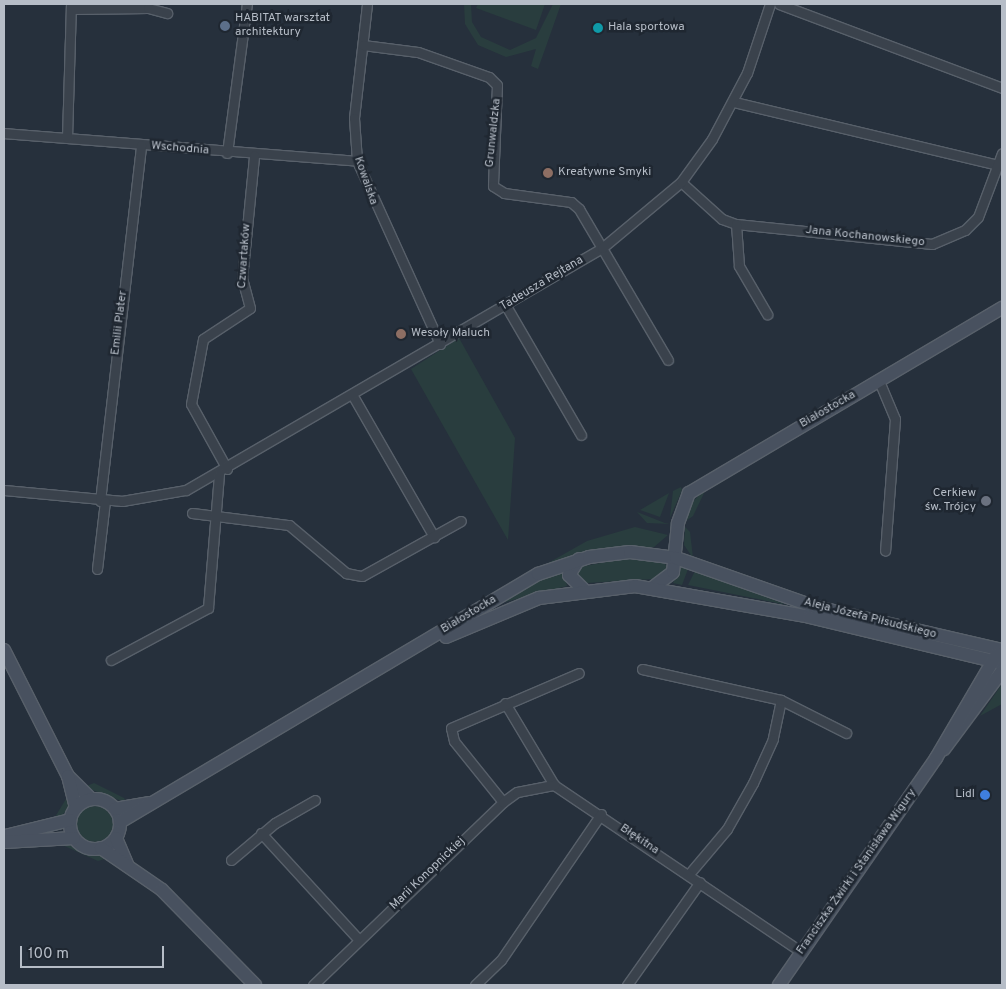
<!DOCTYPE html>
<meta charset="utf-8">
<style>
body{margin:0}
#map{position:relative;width:1006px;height:989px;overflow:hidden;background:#26303c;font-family:Overpass,sans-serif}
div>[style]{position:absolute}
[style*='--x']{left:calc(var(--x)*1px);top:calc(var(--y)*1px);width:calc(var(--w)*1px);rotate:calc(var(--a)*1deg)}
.green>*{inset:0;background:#293d3e}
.round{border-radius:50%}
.roads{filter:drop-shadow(1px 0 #58606a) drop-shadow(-1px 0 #58606a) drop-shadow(0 1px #58606a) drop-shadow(0 -1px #58606a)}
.street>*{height:9px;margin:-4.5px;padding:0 4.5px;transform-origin:4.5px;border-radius:4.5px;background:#3a424c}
.secondary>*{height:12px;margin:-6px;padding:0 6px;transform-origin:6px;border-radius:6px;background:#48515f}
.secondary>.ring{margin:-6px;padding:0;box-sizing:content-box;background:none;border:12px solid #48515f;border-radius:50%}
.dots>*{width:14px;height:14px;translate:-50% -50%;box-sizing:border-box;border:2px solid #1f2731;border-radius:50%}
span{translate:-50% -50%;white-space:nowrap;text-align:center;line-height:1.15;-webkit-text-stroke:5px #1f2731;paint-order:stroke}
.poi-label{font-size:12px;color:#b6bdc7}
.left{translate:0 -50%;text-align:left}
.right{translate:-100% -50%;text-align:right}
.street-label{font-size:12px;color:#b6bdc7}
.frame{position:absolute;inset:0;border:5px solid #b6bdc7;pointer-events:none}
.scale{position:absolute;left:20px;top:946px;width:144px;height:22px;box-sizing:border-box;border:2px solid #b6bdc7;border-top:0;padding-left:6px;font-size:15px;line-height:18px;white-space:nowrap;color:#b6bdc7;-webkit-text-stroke:4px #1f2731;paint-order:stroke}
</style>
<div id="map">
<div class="green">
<i style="clip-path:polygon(464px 4px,471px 4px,472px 22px,481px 37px,510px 50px,536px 38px,553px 4px,561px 4px,538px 69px,531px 66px,536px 49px,506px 57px,478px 45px,465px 24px)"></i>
<i style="clip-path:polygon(478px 4px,545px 4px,536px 30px,476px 8px)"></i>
<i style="clip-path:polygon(459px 338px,515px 438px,508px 540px,411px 369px)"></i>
<i style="clip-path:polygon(681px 487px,682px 490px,670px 518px,673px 491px)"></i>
<i style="clip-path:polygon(706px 489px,693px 516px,686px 521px,691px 503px)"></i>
<i style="clip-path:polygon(669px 493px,660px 517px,640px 510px)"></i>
<i style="clip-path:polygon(637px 512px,665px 523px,670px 524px,647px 523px)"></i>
<i style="clip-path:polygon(635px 527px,668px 535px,654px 547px,598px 549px,541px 567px,587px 541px)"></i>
<i style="clip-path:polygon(685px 527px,690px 532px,693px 558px,684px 545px)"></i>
<i style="clip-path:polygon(623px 559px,664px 561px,668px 571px,653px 579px,587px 583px,577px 573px,579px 567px)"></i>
<i style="clip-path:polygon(681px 566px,688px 569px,682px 585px,673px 583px)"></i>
<i style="clip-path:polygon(563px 569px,567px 586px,501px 603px,541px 580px)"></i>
<i style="clip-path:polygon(695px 571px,787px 605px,688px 585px)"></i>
<i style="clip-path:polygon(1002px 684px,1002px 704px,980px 716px)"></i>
<i style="clip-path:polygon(94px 783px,124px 798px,127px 803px,84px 787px)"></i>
<i style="clip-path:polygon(69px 794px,69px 808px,55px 822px,55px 817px)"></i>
<i class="round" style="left:77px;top:806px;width:36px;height:36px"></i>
<i style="clip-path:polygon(60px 844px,68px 844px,108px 858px,98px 861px)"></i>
</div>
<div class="roads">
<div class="street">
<i style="--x:367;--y:4;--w:115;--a:96.5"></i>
<i style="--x:354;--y:118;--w:43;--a:86"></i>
<i style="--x:357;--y:161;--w:201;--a:65.6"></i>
<i style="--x:779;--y:4;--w:238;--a:20.6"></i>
<i style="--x:71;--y:9;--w:77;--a:-0.7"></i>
<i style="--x:148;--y:8;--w:20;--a:15"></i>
<i style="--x:363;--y:45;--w:55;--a:7.3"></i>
<i style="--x:418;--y:52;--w:75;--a:19.4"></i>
<i style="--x:489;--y:77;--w:11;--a:45"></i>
<i style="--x:497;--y:85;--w:101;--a:92.3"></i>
<i style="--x:493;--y:186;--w:13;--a:32"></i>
<i style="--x:504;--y:193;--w:68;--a:7.7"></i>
<i style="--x:571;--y:202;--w:11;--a:41"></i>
<i style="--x:579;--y:209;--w:175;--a:59.5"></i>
<i style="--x:734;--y:102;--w:271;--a:13.4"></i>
<i style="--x:4;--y:133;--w:354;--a:4.5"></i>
<i style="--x:67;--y:138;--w:134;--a:-88.3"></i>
<i style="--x:227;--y:153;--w:150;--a:-82.4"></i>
<i style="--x:681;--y:182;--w:55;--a:42.1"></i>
<i style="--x:722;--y:219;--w:15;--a:20"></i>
<i style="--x:736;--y:224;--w:197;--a:5.8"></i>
<i style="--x:932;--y:244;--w:36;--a:-23"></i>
<i style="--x:965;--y:230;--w:18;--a:-45"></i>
<i style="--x:978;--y:217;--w:68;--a:-69.4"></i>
<i style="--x:736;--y:224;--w:42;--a:85.9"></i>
<i style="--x:739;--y:266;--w:56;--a:59.7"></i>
<i style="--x:506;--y:306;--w:149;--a:59.8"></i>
<i style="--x:879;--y:381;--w:41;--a:67.2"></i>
<i style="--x:895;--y:419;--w:132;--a:94.3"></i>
<i style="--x:353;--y:396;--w:163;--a:60.1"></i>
<i style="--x:227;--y:469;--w:74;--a:-119"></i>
<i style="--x:191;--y:404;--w:66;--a:-79.5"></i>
<i style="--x:203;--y:339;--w:56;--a:-33.4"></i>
<i style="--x:250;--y:308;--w:30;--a:-105"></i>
<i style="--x:242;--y:279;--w:124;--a:-84.4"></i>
<i style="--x:4;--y:490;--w:119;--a:5.3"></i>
<i style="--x:122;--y:501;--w:65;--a:-9.8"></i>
<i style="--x:186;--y:490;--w:481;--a:-30.2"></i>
<i style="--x:602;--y:248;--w:103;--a:-39.9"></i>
<i style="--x:681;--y:182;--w:53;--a:-54.2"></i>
<i style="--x:712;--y:139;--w:75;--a:-62.1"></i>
<i style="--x:747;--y:73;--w:73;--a:-71.6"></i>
<i style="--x:100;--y:501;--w:358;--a:-83.4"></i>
<i style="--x:192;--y:513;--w:98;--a:7.1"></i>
<i style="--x:289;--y:525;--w:75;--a:40.1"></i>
<i style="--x:346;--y:573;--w:16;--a:11"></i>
<i style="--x:362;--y:576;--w:113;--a:-29.1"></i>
<i style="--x:97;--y:569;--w:68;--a:-83.3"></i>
<i style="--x:111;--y:660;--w:110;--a:-28.2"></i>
<i style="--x:208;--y:608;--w:135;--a:-85.3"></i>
<i style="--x:642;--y:669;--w:142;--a:12.6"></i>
<i style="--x:781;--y:700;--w:40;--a:102"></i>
<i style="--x:773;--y:739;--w:48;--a:114.4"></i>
<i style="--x:753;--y:783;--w:53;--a:119.5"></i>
<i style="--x:727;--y:829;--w:59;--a:130.2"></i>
<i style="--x:781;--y:700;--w:73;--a:26.9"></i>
<i style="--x:505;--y:703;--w:96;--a:59.1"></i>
<i style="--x:554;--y:785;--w:299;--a:34"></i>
<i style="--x:503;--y:802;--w:78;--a:-128.8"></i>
<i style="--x:454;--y:741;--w:13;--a:-103"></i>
<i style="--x:451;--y:728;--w:139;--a:-23.3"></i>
<i style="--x:261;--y:833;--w:145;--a:47.5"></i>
<i style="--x:231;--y:860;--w:57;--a:-40.1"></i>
<i style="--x:275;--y:823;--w:46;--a:-29.9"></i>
<i style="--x:313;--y:985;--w:264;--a:-43.9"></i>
<i style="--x:503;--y:802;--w:17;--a:-36"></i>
<i style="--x:517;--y:792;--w:38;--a:-11"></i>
<i style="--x:475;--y:985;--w:36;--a:-44"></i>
<i style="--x:501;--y:960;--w:177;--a:-55.6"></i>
<i style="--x:627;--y:985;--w:126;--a:-54.7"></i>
</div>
<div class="secondary">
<i style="--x:579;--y:559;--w:19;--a:122"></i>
<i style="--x:569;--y:575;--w:21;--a:45"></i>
<i style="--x:652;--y:588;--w:26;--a:-37"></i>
<i style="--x:673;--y:572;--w:49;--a:-84.2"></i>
<i style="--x:678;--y:523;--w:32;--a:-70"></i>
<i style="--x:689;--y:493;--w:364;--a:-30.6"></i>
<i style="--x:446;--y:637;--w:101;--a:-22.8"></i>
<i style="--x:539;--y:598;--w:97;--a:-7.1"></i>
<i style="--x:635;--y:586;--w:178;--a:10"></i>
<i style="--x:810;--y:617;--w:197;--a:13.5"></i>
<i style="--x:4;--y:650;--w:141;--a:63.1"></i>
<i style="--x:68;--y:776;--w:33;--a:45"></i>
<i style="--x:944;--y:749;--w:97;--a:-53.4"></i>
<i style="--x:68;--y:776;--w:33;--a:76"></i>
<i class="ring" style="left:70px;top:799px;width:38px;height:38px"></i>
<i style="--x:115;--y:809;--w:34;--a:-10"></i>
<i style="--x:120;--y:822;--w:486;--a:-30.7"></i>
<i style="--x:538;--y:574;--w:54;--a:-18.4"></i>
<i style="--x:589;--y:557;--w:41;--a:-7"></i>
<i style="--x:630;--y:552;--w:46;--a:7.4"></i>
<i style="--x:676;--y:558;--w:148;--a:19.3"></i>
<i style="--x:816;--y:607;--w:191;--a:13"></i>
<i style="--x:5;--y:836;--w:67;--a:-13.8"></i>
<i style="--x:116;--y:838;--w:30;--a:67"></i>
<i style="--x:4;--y:842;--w:70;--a:-3.3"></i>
<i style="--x:101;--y:848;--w:74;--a:34.5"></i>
<i style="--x:162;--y:890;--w:133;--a:45.6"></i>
<i style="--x:779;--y:985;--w:276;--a:-55.3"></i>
<i style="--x:936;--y:758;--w:121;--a:-59.6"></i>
</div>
</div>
<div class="dots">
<i style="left:225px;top:26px;background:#5c6f8a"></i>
<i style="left:598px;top:28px;background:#0f9aa8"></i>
<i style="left:548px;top:173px;background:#8d6e63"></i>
<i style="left:401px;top:334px;background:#8d6e63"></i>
<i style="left:986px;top:501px;background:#6b7280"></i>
<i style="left:985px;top:795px;background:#3f7fe0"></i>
</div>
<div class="poi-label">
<span class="left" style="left:235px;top:26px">HABITAT warsztat<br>architektury</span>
<span class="left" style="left:608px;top:28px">Hala sportowa</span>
<span class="left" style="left:558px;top:173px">Kreatywne Smyki</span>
<span class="left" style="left:411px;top:334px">Wesoły Maluch</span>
<span class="right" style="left:976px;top:501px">Cerkiew<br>św. Trójcy</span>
<span class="right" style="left:975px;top:795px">Lidl</span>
</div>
<div class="street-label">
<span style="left:494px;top:133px;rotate:-84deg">Grunwaldzka</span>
<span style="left:180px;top:149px;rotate:5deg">Wschodnia</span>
<span style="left:365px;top:181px;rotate:71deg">Kowalska</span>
<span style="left:865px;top:237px;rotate:6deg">Jana Kochanowskiego</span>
<span style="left:245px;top:256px;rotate:-86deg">Czwartaków</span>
<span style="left:542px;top:284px;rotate:-31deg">Tadeusza Rejtana</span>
<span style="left:120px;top:323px;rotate:-83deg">Emilii Plater</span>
<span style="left:828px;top:410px;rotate:-30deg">Białostocka</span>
<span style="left:469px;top:615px;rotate:-31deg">Białostocka</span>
<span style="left:870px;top:619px;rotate:14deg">Aleja Józefa Piłsudskiego</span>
<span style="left:639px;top:840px;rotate:34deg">Błękitna</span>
<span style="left:857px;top:872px;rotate:-55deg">Franciszka Żwirki i Stanisława Wigury</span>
<span style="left:428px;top:874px;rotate:-44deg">Marii Konopnickiej</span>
</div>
<div class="frame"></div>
<div class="scale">100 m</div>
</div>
